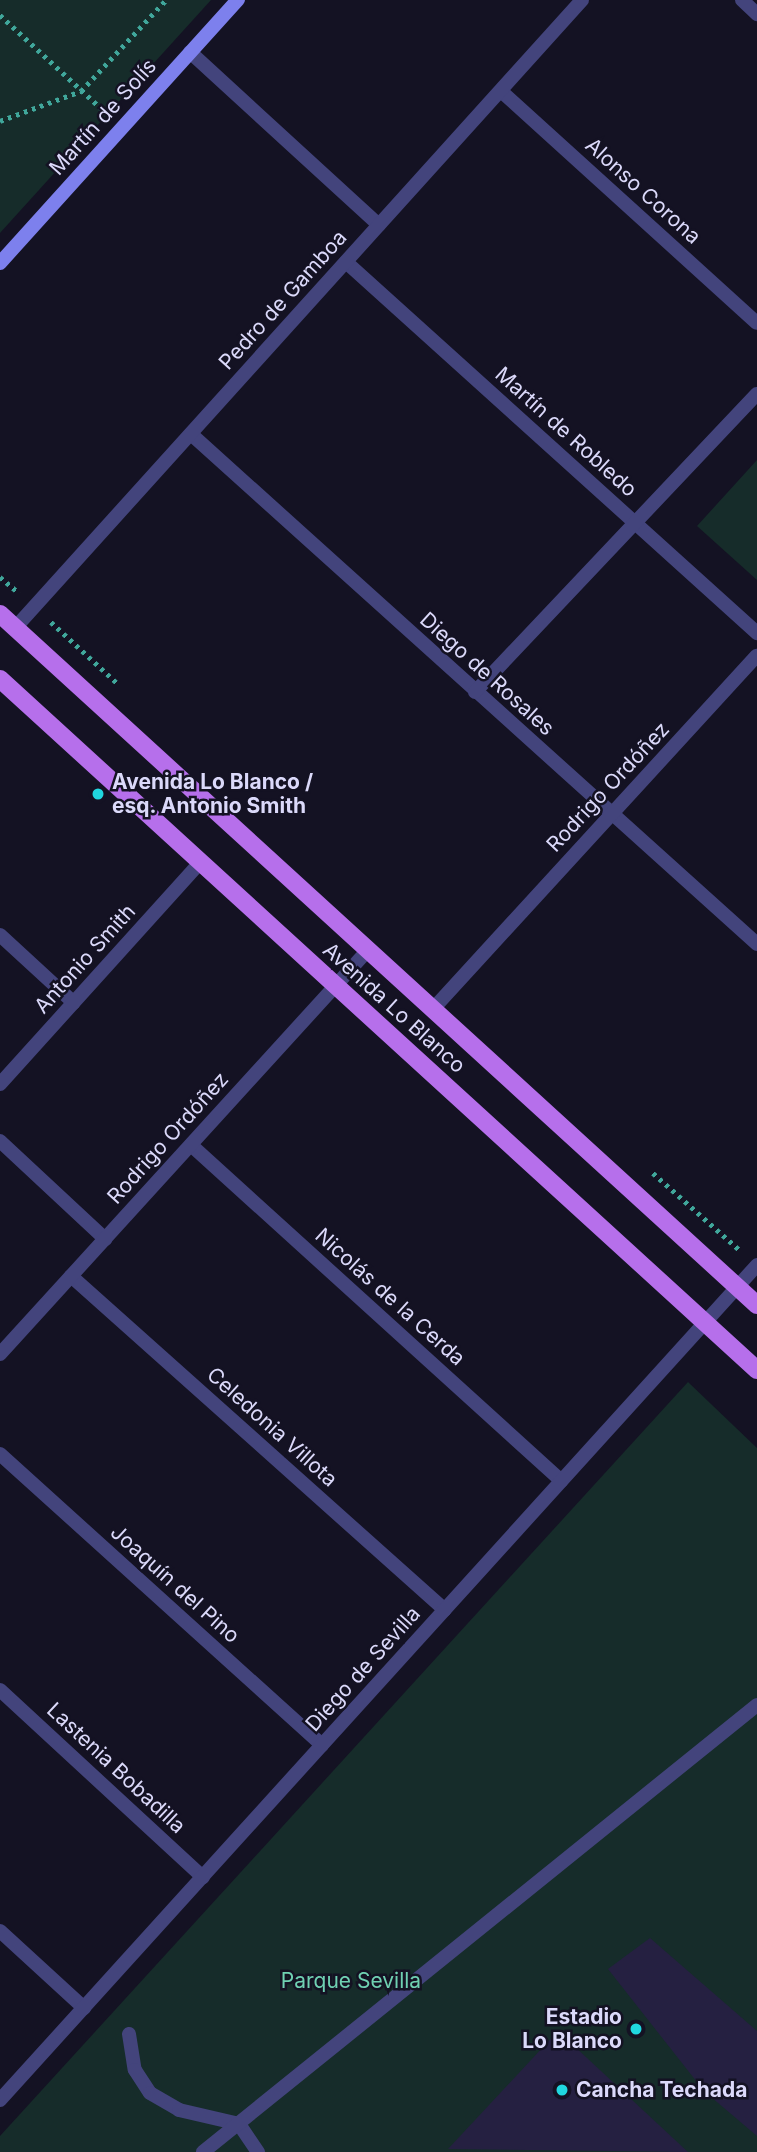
<!DOCTYPE html>
<meta charset="utf-8">
<style>
body{margin:0}
#map{position:relative;width:757px;height:2152px;overflow:hidden;background:#141223;font-family:Inter,sans-serif}
div>[style]{position:absolute}
[style*='--x']{left:calc(var(--x)*1px);top:calc(var(--y)*1px);width:calc(var(--w)*1px);rotate:calc(var(--a)*1deg)}
.green>*{inset:0;background:#162c2a}
.building>*{inset:0;background:#252041}
.path>*{height:4.5px;margin-top:-2.25px;transform-origin:0;background:repeating-linear-gradient(90deg,#40a79b 0 3.5px,transparent 0 8.5px)}
.street>*{height:14px;margin:-7px;padding:0 7px;transform-origin:7px;border-radius:7px;background:#43447c}
.secondary>*{height:14px;margin:-7px;padding:0 7px;transform-origin:7px;border-radius:7px;background:#7d80ed}
.primary>*{height:18px;margin:-9px;padding:0 9px;transform-origin:9px;border-radius:9px;background:#b66feb}
.dots>*{width:19px;height:19px;translate:-50% -50%;box-sizing:border-box;border:4px solid #141223;border-radius:50%}
span{translate:-50% -50%;white-space:nowrap;text-align:center;line-height:1.15;-webkit-text-stroke:5px #141223;paint-order:stroke}
.street-label{font-size:21px;color:#dbd9fa}
.poi-label{font-size:21px;color:#dbd9fa;font-weight:700}
.left{translate:0 -50%;text-align:left}
.right{translate:-100% -50%;text-align:right}
.park-label{font-size:21px;color:#6fd0b2}
</style>
<div id="map">
<div class="green">
<i style="clip-path:polygon(0 0,211px 0,0 233px)"></i>
<i style="clip-path:polygon(757px 460px,757px 580px,697px 526px)"></i>
<i style="clip-path:polygon(688px 1382px,757px 1448px,757px 2152px,0 2152px,0 2136px)"></i>
</div>
<div class="building">
<i style="clip-path:polygon(650px 1938px,757px 2031px,757px 2136px,704px 2091px,608px 1969px)"></i>
<i style="clip-path:polygon(558px 2031px,688px 2152px,448px 2149px)"></i>
</div>
<div class="path">
<i style="--x:0;--y:15;--w:143;--a:42.7"></i>
<i style="--x:0;--y:121;--w:86;--a:-20.3"></i>
<i style="--x:81;--y:91;--w:125;--a:-47"></i>
<i style="--x:0;--y:577;--w:25;--a:40"></i>
<i style="--x:51;--y:622;--w:90;--a:42.7"></i>
<i style="--x:653;--y:1173;--w:118;--a:41.6"></i>
</div>
<div class="street">
<i style="--x:742;--y:0;--w:21;--a:43"></i>
<i style="--x:190;--y:52;--w:256;--a:42.5"></i>
<i style="--x:501;--y:91;--w:345;--a:42.2"></i>
<i style="--x:346;--y:262;--w:554;--a:42.07"></i>
<i style="--x:191;--y:434;--w:762;--a:42.02"></i>
<i style="--x:15;--y:628;--w:846;--a:-47.92"></i>
<i style="--x:475;--y:692;--w:410;--a:-46.6"></i>
<i style="--x:0;--y:935;--w:100;--a:42.6"></i>
<i style="--x:433;--y:1009;--w:479;--a:-47.5"></i>
<i style="--x:0;--y:1084;--w:298;--a:-47.9"></i>
<i style="--x:0;--y:1141;--w:144;--a:43"></i>
<i style="--x:191;--y:1145;--w:500;--a:42.2"></i>
<i style="--x:71;--y:1276;--w:501;--a:41.77"></i>
<i style="--x:0;--y:1354;--w:546;--a:-47.67"></i>
<i style="--x:0;--y:1454;--w:434;--a:42.1"></i>
<i style="--x:0;--y:1690;--w:276;--a:42.7"></i>
<i style="--x:0;--y:1931;--w:114;--a:42.5"></i>
<i style="--x:129;--y:2034;--w:36;--a:81"></i>
<i style="--x:135;--y:2070;--w:27;--a:57"></i>
<i style="--x:150;--y:2093;--w:34;--a:30"></i>
<i style="--x:179;--y:2110;--w:62;--a:13.1"></i>
<i style="--x:239;--y:2124;--w:34;--a:56"></i>
<i style="--x:0;--y:2100;--w:1127;--a:-47.8"></i>
<i style="--x:203;--y:2152;--w:712;--a:-38.9"></i>
</div>
<div class="secondary">
<i style="--x:0;--y:263;--w:355;--a:-47.9"></i>
</div>
<div class="primary">
<i style="--x:0;--y:614;--w:1025;--a:42.39"></i>
<i style="--x:0;--y:679;--w:1025;--a:42.39"></i>
</div>
<div class="dots">
<i style="left:98px;top:794px;background:#20d7df"></i>
<i style="left:636px;top:2029px;background:#20d7df"></i>
<i style="left:562px;top:2090px;background:#20d7df"></i>
</div>
<div class="street-label">
<span style="left:103px;top:117px;rotate:-48deg">Martín de Solís</span>
<span style="left:643px;top:191px;rotate:42deg">Alonso Corona</span>
<span style="left:283px;top:300px;rotate:-48deg">Pedro de Gamboa</span>
<span style="left:566px;top:432px;rotate:42deg">Martín de Robledo</span>
<span style="left:487px;top:674px;rotate:42deg">Diego de Rosales</span>
<span style="left:608px;top:787px;rotate:-47deg">Rodrigo Ordóñez</span>
<span style="left:85px;top:959px;rotate:-48deg">Antonio Smith</span>
<span style="left:394px;top:1008px;rotate:42deg">Avenida Lo Blanco</span>
<span style="left:168px;top:1138px;rotate:-48deg">Rodrigo Ordóñez</span>
<span style="left:390px;top:1297px;rotate:42deg">Nicolás de la Cerda</span>
<span style="left:272px;top:1427px;rotate:42deg">Celedonia Villota</span>
<span style="left:175px;top:1584px;rotate:42deg">Joaquín del Pino</span>
<span style="left:363px;top:1669px;rotate:-48deg">Diego de Sevilla</span>
<span style="left:116px;top:1768px;rotate:43deg">Lastenia Bobadilla</span>
</div>
<div class="poi-label">
<span class="left" style="left:112px;top:794px">Avenida Lo Blanco /<br>esq. Antonio Smith</span>
<span class="right" style="left:622px;top:2029px">Estadio<br>Lo Blanco</span>
<span class="left" style="left:576px;top:2090px">Cancha Techada</span>
</div>
<div class="park-label">
<span style="left:351px;top:1981px">Parque Sevilla</span>
</div>
</div>
